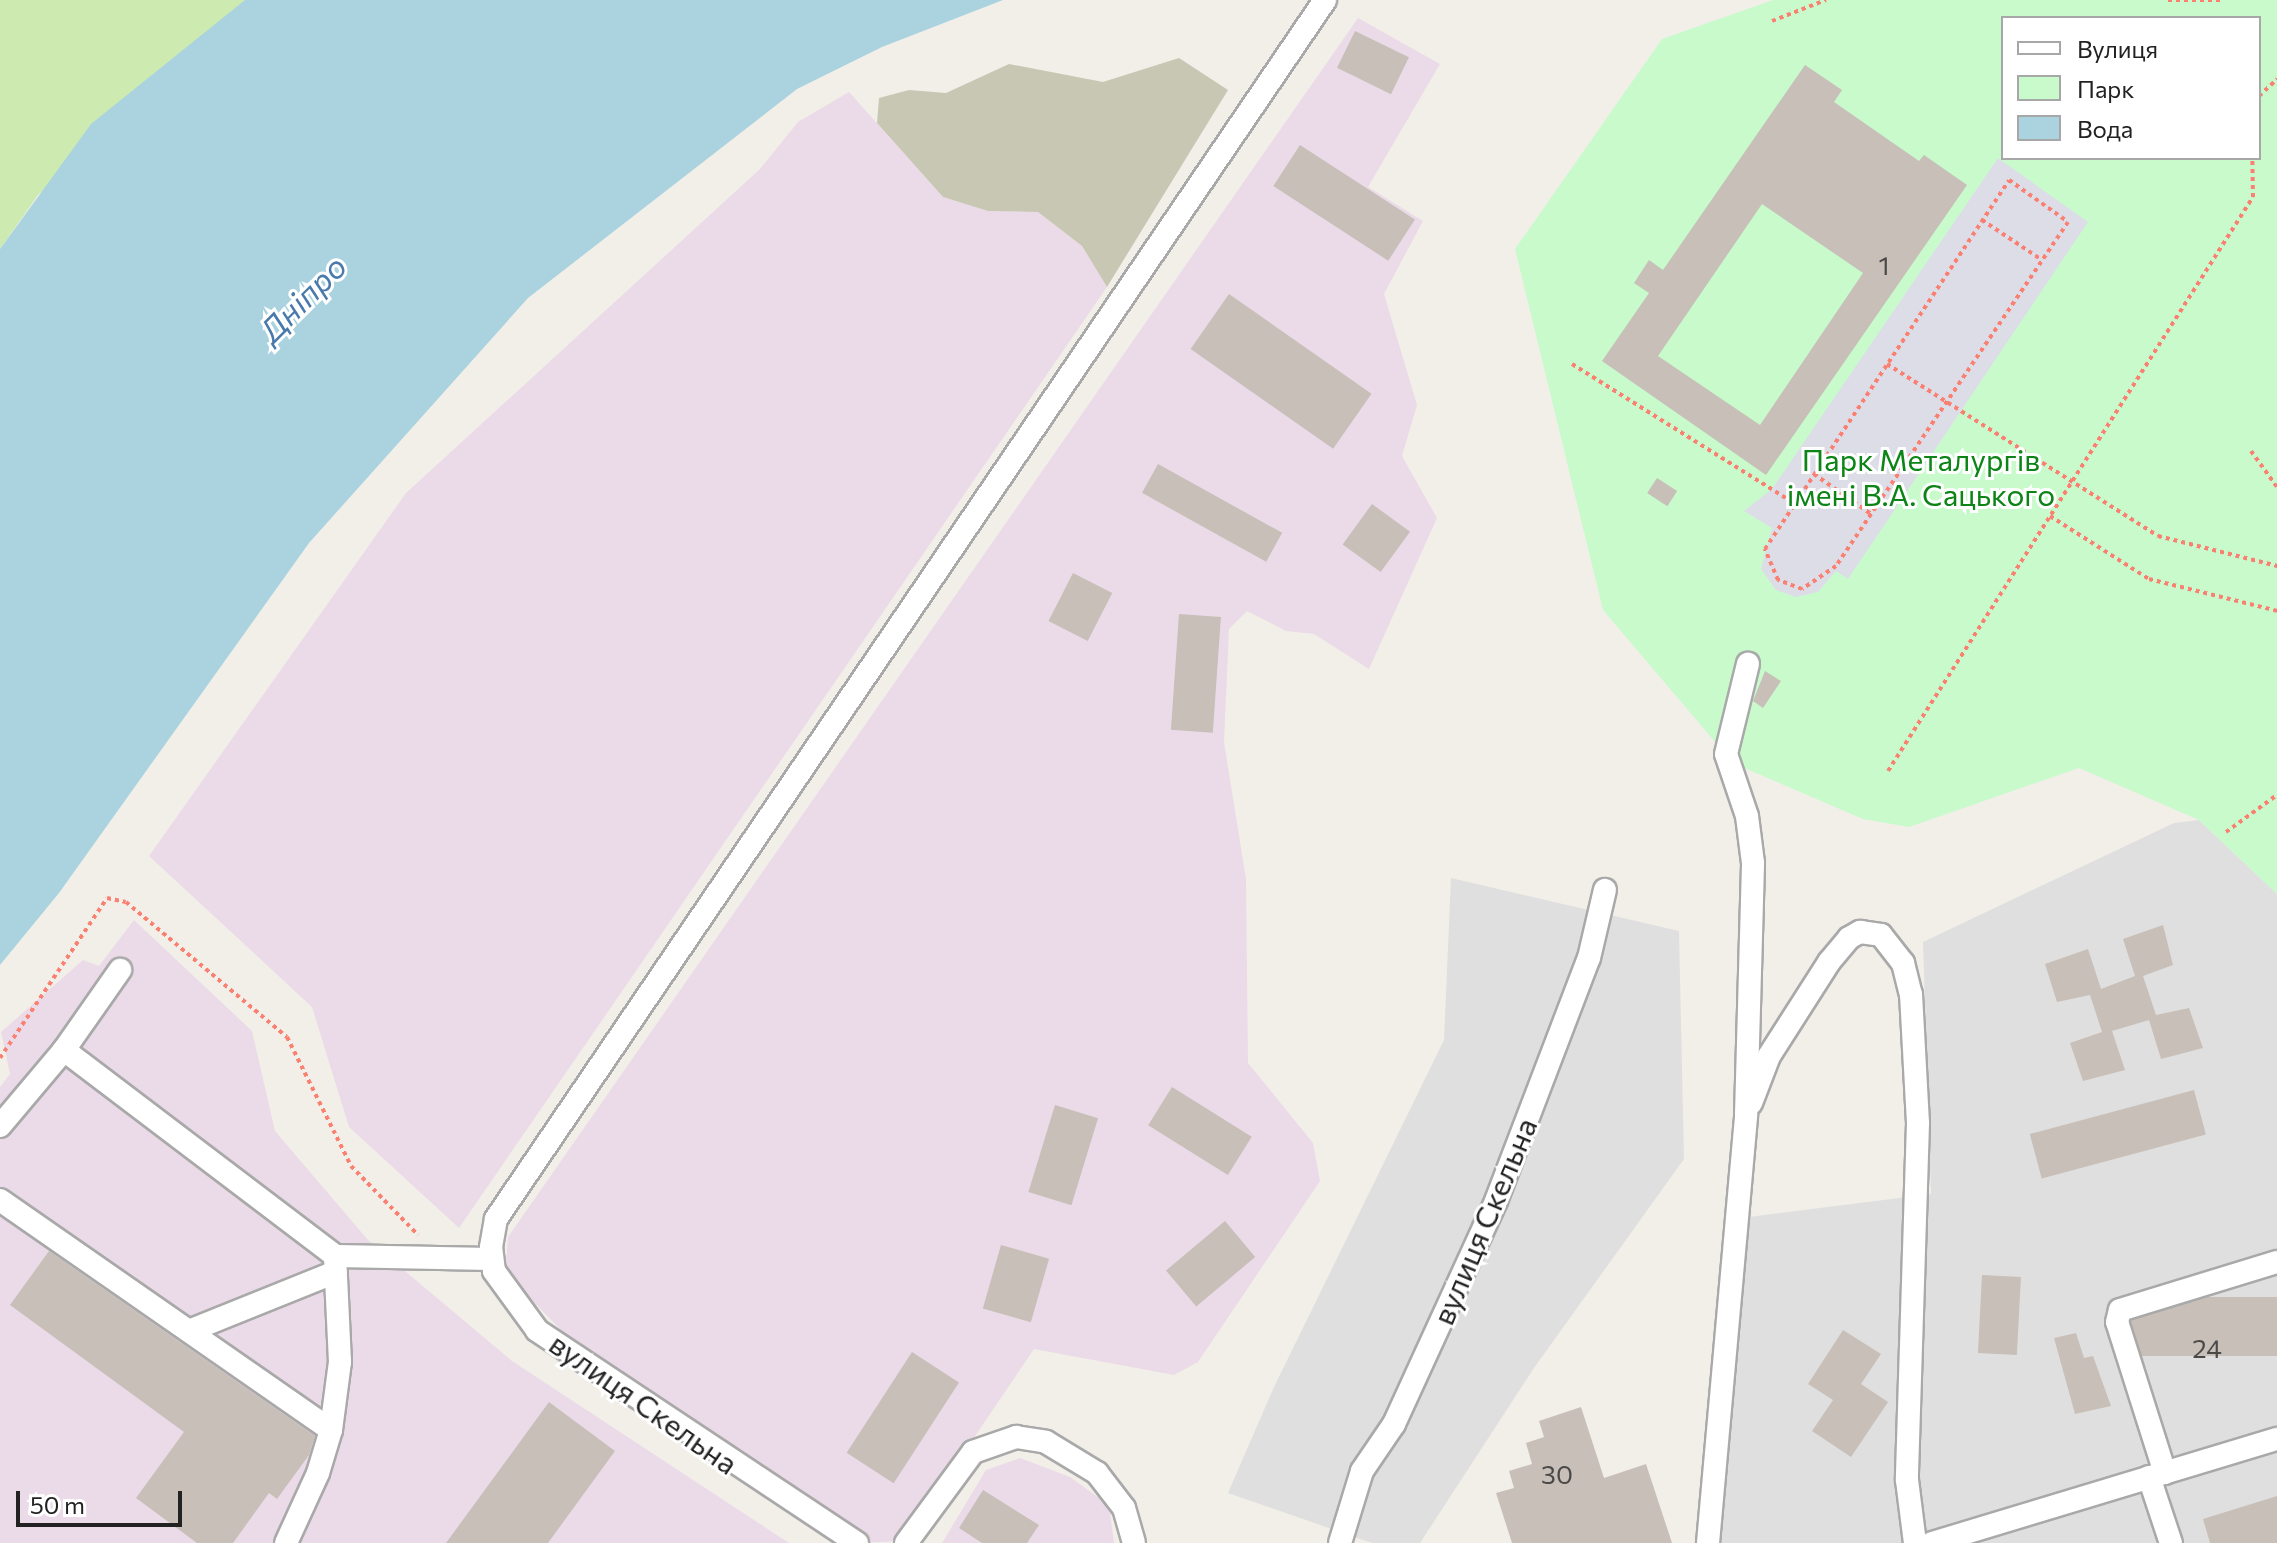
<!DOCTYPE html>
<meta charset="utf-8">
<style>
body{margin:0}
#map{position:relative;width:2277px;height:1543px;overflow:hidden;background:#f2efe9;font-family:Commissioner,sans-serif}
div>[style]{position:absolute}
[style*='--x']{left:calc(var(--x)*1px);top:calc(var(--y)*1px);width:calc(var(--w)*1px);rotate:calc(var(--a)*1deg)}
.residential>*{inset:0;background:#e0dfdf}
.industrial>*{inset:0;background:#ebdbe8}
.construction>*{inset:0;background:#c7c7b4}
.grass>*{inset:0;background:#cdebb0}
.park>*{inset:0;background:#c8facc}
.plaza>*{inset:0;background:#dddde8}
.water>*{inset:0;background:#aad3df}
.building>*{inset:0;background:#c7bfb8;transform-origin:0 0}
.path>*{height:4px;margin-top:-2px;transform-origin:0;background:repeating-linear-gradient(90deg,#fa8072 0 4px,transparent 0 8px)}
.roads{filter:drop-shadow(2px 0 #a9a9a9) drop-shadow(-2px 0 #a9a9a9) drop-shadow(0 2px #a9a9a9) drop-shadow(0 -2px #a9a9a9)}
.minor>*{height:22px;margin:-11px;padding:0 11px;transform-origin:11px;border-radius:11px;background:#fff}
span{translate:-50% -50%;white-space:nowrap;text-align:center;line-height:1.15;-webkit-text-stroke:6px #fff;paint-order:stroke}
.number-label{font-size:26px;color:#4b4948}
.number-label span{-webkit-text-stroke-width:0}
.park-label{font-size:30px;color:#0c8416}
.street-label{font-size:30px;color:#222}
.water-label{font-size:32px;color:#4a7aab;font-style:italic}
.legend{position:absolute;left:2001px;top:16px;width:260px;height:144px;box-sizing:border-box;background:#fff;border:2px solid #a7a7a7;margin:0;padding:10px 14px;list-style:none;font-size:24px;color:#222}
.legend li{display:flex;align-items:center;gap:16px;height:40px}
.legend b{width:40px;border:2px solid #a7a7a7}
.scale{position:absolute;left:16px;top:1491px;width:166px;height:36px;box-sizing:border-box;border:4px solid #222;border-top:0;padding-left:10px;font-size:24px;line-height:28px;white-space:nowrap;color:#222;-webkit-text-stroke:6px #fff;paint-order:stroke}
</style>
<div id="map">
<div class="residential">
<i style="clip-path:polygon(2199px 820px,2277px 894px,2277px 1543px,1719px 1543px,1749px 1217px,1931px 1194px,1923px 942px,2174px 823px)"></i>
<i style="clip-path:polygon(1451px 878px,1679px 931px,1684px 1159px,1534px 1368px,1420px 1543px,1372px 1543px,1228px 1493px,1274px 1387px,1444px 1040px)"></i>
</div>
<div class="industrial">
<i style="clip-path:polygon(1358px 18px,1440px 64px,1368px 187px,1423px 221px,1384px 294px,1417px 405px,1402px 456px,1437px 518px,1369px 669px,1314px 634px,1286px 631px,1247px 611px,1229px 629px,1224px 742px,1246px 879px,1248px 1063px,1313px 1143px,1320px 1181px,1198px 1362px,1174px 1375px,1034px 1349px,904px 1541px,860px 1543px,609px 1379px,518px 1286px,506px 1263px,508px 1237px)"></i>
<i style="clip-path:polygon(849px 92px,943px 197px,988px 211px,1038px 212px,1082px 246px,1107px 287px,459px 1228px,349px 1127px,312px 1007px,149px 856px,406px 493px,760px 169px,798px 122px)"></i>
<i style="clip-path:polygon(134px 920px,252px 1031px,275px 1131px,368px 1240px,512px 1361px,789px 1543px,0 1543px,0 1087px,10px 1074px,1px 1032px,83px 960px,99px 966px)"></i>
<i style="clip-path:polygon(1020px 1458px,1070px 1477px,1109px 1505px,1114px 1543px,942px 1543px,986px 1470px)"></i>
</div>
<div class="construction">
<i style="clip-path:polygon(1179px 58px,1228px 90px,1107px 287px,1082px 246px,1038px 212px,988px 211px,943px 197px,877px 123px,879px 98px,909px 90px,946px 93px,1009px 64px,1103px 82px)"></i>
</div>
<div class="grass">
<i style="clip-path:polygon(0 0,245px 0,38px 195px,0 249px)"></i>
</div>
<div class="park">
<i style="clip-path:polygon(evenodd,1773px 0,2277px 0,2277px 894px,2199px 820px,2079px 768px,1909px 827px,1863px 819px,1733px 763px,1603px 610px,1515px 249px,1662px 39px,1773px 0,2003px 18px,2259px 18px,2259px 158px,2003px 158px,2003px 18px)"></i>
</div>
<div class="plaza">
<i style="clip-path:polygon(1998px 158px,2088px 222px,1848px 579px,1836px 571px,1818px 592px,1796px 597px,1776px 590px,1761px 569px,1772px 528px,1744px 511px,1772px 489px)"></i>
</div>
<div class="water">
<i style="clip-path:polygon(245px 0,1003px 0,882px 47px,797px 89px,528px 298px,309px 543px,59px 893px,0 965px,0 249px,91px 124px)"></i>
</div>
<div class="building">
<i style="left:1355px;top:31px;width:60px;height:41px;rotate:26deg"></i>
<i style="clip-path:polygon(evenodd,1805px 65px,1842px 90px,1834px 102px,1919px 161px,1924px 155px,1967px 185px,1766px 475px,1602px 361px,1649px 293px,1634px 283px,1649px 260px,1663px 270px,1805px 65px,1762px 204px,1863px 273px,1760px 425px,1658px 356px,1762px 204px)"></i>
<i style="left:1300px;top:145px;width:137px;height:49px;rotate:33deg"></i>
<i style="left:1229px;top:294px;width:174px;height:67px;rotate:35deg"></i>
<i style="left:1158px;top:464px;width:142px;height:33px;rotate:29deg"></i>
<i style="left:1657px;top:478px;width:24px;height:18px;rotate:33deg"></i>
<i style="left:1372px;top:504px;width:47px;height:50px;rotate:36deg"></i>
<i style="left:1073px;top:573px;width:44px;height:54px;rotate:27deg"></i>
<i style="left:1179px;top:614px;width:42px;height:116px;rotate:4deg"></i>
<i style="clip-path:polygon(1765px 671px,1781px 681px,1763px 708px,1753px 701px)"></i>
<i style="clip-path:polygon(2163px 925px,2173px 965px,2143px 976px,2156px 1015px,2189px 1008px,2203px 1048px,2161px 1059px,2149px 1020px,2112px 1031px,2125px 1070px,2083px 1081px,2070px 1043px,2102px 1032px,2090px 995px,2057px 1002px,2045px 964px,2088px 949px,2101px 989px,2135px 976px,2123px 939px)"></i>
<i style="left:1172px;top:1087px;width:94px;height:45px;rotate:32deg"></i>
<i style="left:2194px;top:1090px;width:46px;height:170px;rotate:75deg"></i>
<i style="left:1055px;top:1105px;width:45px;height:91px;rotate:17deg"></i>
<i style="left:1225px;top:1221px;width:47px;height:77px;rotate:50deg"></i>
<i style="left:1001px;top:1245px;width:50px;height:66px;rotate:16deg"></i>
<i style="clip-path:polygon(49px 1251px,315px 1436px,309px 1455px,277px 1499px,269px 1493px,233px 1543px,197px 1543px,136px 1498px,184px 1432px,10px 1305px)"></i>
<i style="left:1982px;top:1275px;width:39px;height:78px;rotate:3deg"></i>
<i style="left:2277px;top:1297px;width:59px;height:146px;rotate:90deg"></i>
<i style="clip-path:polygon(1843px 1330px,1881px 1354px,1861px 1384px,1888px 1402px,1851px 1457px,1812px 1431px,1833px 1400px,1808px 1384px)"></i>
<i style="clip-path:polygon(2076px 1333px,2084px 1358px,2093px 1356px,2111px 1406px,2075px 1414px,2054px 1338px)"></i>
<i style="left:912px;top:1352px;width:56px;height:120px;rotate:33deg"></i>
<i style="clip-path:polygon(549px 1402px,615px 1451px,548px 1543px,446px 1543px)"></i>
<i style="clip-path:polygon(1581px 1407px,1604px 1478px,1646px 1464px,1672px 1543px,1512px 1543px,1496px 1493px,1514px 1488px,1509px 1471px,1532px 1464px,1526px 1443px,1544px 1437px,1539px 1421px)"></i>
<i style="clip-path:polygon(983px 1490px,1039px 1525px,1027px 1543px,982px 1543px,959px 1528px)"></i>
<i style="clip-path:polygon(2277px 1496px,2277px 1543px,2210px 1543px,2203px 1519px)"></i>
</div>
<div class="path">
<i style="--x:2168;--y:0;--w:55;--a:0"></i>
<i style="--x:1772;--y:21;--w:58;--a:-21.3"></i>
<i style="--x:2259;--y:96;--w:25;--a:-43"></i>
<i style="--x:2009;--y:180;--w:72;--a:35.4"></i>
<i style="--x:2068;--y:222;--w:415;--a:124"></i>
<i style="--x:1836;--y:566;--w:41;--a:145.9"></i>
<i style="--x:1802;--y:589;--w:26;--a:-159"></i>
<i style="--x:1778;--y:580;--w:34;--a:-113"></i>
<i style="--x:1765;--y:549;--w:442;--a:-56.5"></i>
<i style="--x:1982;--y:220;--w:72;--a:33.7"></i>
<i style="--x:1572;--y:364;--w:263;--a:32.1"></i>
<i style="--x:1887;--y:364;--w:321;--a:32.4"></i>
<i style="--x:2158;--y:536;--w:123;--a:14.1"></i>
<i style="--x:2251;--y:451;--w:44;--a:54.2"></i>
<i style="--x:1814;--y:474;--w:70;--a:35.1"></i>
<i style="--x:2050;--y:516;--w:117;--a:32.5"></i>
<i style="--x:2149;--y:579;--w:132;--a:14"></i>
<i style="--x:1888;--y:771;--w:680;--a:-57.55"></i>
<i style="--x:2253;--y:197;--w:39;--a:-91"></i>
<i style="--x:2226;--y:832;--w:63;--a:-36"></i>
<i style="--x:0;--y:1058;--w:192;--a:-56.2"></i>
<i style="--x:107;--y:898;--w:19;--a:12"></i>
<i style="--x:126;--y:902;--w:210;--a:40"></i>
<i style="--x:287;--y:1037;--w:144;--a:63.6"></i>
<i style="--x:351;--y:1166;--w:96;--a:45.8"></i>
</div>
<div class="roads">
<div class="minor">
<i style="--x:64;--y:1050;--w:340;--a:37.2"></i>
<i style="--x:335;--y:1256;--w:157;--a:1.1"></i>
<i style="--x:1751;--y:1103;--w:50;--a:-69"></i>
<i style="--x:1769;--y:1056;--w:112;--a:-57.4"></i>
<i style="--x:1829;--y:962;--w:31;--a:-50"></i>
<i style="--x:1849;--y:938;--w:13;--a:-29"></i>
<i style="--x:1860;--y:932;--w:21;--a:8"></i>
<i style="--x:1881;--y:935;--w:36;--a:52"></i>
<i style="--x:1903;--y:963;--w:32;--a:76"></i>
<i style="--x:1911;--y:994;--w:129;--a:86.9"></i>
<i style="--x:1918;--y:1123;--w:357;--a:91.8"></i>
<i style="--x:1907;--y:1480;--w:64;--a:82.8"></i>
<i style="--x:0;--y:1126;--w:99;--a:-49.9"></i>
<i style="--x:64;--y:1050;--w:98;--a:-55"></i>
<i style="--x:0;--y:1200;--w:403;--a:34.8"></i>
<i style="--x:189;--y:1331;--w:158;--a:-21.9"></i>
<i style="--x:2165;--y:1473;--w:158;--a:-107.6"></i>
<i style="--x:2117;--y:1322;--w:12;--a:-76"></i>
<i style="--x:2120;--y:1310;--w:164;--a:-17"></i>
<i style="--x:2149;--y:1477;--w:70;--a:71.6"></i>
<i style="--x:286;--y:1543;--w:77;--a:-65.4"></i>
<i style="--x:318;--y:1473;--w:45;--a:-73.2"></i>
<i style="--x:331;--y:1430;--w:69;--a:-82.5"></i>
<i style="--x:340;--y:1362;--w:106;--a:-92.7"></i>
<i style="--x:857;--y:1543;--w:384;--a:-146.4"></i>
<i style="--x:537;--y:1330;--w:73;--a:-126.1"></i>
<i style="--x:494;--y:1271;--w:24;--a:-97"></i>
<i style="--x:491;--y:1247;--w:28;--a:-80"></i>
<i style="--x:496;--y:1219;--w:1474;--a:-55.78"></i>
<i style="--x:906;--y:1543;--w:113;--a:-53.6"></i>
<i style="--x:973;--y:1452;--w:46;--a:-19.2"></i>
<i style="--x:1016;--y:1437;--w:30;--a:9"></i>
<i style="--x:1046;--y:1442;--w:60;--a:31.3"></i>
<i style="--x:1097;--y:1473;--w:44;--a:52.4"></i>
<i style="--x:1124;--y:1508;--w:36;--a:74"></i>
<i style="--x:1340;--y:1543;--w:75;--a:-73"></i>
<i style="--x:1362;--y:1471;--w:57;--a:-55.8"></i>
<i style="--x:1394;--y:1424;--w:245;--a:-65.4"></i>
<i style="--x:1496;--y:1201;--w:260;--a:-69.1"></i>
<i style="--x:1589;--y:958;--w:70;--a:-76.8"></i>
<i style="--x:1708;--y:1543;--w:430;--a:-84.9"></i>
<i style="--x:1746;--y:1115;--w:252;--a:-88.4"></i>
<i style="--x:1753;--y:863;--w:47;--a:-97.3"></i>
<i style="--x:1747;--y:816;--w:65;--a:-108.7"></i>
<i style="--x:1726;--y:754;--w:93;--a:-76.3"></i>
<i style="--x:1932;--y:1543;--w:360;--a:-16.8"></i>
</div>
</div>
<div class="number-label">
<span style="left:1884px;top:265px">1</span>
<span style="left:2207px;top:1348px">24</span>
<span style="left:1557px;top:1474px">30</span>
</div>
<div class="park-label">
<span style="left:1921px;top:476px">Парк Металургів<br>імені В.А. Сацького</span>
</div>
<div class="street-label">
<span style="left:1484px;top:1221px;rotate:-67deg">вулиця Скельна</span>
<span style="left:644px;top:1403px;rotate:35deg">вулиця Скельна</span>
</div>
<div class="water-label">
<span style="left:302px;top:298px;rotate:-45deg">Дніпро</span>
</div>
<ul class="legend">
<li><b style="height:10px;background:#fff"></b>Вулиця</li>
<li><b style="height:22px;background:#c8facc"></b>Парк</li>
<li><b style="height:22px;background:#aad3df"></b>Вода</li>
</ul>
<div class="scale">50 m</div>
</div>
